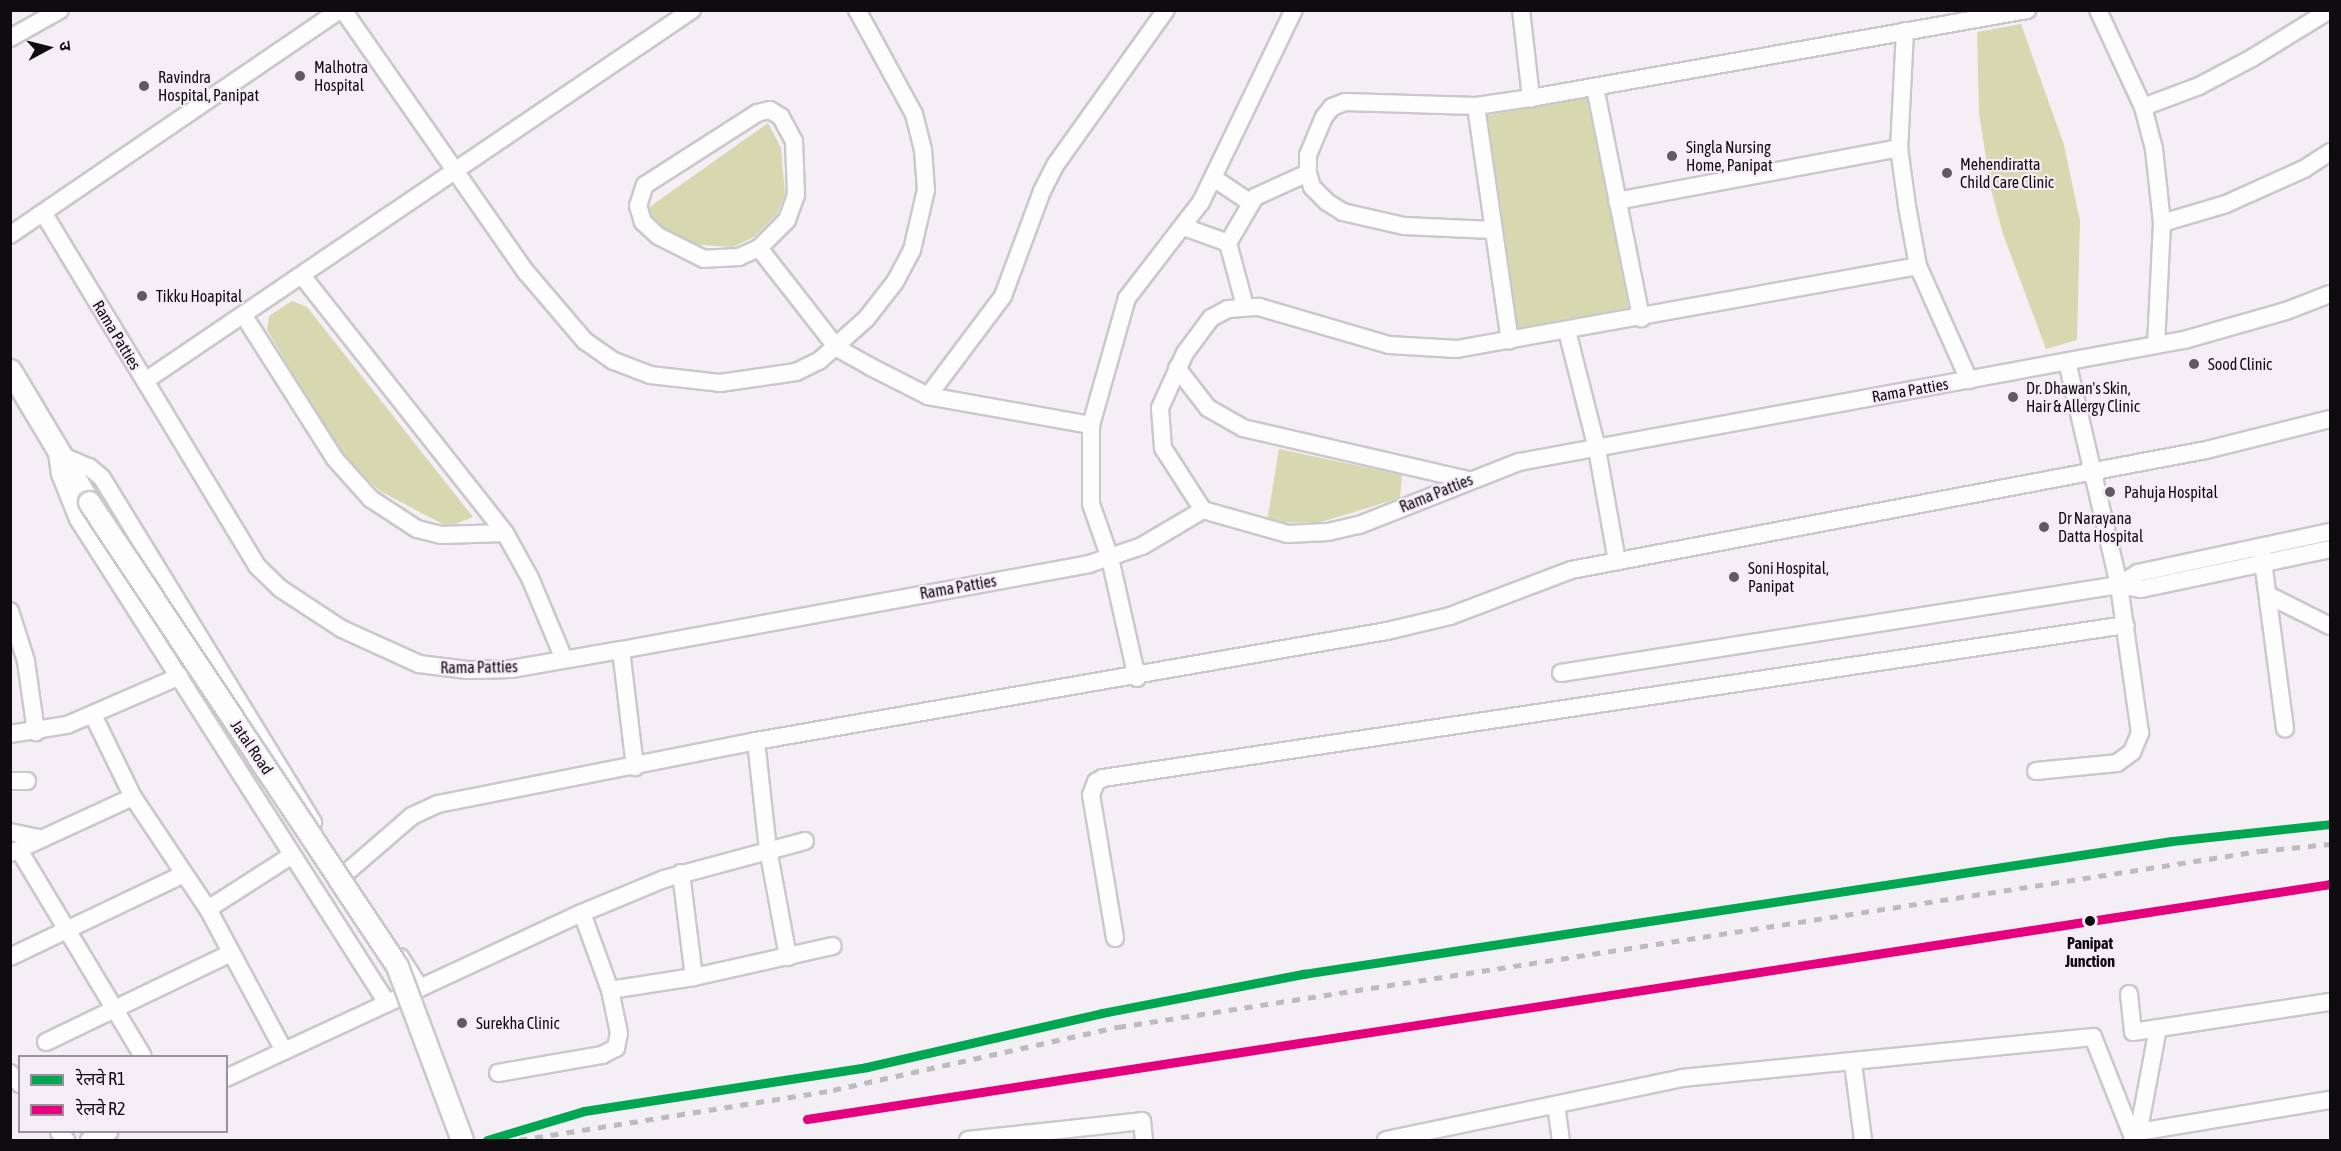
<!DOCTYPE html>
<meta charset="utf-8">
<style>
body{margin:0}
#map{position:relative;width:2341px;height:1151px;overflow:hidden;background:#f3eff4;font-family:"Asap Condensed","Noto Sans Devanagari",sans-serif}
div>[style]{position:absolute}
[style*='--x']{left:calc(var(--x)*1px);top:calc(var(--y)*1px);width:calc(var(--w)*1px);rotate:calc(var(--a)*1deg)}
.green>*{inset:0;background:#d6d9b0;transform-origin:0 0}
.roads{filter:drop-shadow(2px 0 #cbc8cc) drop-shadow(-2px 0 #cbc8cc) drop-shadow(0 2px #cbc8cc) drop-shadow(0 -2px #cbc8cc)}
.minor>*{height:16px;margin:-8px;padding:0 8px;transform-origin:8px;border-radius:8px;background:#fdfdfd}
.major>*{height:21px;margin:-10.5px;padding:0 10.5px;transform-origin:10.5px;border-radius:10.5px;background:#fdfdfd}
.rail>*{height:4.5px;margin-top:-2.25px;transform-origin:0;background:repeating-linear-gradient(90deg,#bdbcbd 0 8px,transparent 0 16px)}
.bridges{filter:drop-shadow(2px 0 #cbc8cc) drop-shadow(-2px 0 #cbc8cc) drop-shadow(0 2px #cbc8cc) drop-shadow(0 -2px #cbc8cc)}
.major-bridge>*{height:21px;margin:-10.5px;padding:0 10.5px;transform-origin:10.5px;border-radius:10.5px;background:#fdfdfd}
.rail-1>*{height:9px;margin:-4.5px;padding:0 4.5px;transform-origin:4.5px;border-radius:4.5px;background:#00a651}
.rail-2>*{height:9px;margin:-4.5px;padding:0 4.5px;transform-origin:4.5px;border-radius:4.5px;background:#e5007d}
.dots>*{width:16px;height:16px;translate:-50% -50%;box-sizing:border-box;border:3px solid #f4edf6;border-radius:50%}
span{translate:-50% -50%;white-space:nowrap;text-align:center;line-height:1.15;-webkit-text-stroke:4.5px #f4edf6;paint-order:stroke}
.poi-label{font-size:16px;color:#0f0c0f}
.left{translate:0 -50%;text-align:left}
.street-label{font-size:16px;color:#0f0c0f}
.stop-label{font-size:16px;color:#0f0c0f;font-weight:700}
.frame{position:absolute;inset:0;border:12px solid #0f0c0f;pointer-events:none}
.legend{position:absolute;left:18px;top:1055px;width:210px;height:78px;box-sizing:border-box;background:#f4edf6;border:2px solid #98939a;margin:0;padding:8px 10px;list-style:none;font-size:18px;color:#0f0c0f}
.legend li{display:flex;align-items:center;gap:12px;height:30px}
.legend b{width:30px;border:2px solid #98939a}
.north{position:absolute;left:18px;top:18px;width:60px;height:60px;-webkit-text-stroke:4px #f4edf6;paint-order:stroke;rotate:83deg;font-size:16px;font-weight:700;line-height:24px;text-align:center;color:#0f0c0f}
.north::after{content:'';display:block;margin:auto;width:21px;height:27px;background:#0f0c0f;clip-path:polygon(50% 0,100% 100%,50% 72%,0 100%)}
</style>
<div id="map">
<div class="green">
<i style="clip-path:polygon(2021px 24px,2064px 145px,2080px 221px,2077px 340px,2046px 349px,2003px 234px,1991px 190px,1979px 113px,1977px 32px)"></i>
<i style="left:1591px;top:97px;width:217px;height:112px;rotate:80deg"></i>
<i style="clip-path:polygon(768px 123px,781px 148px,785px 194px,777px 214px,754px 237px,733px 247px,684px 244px,660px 234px,641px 213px)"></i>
<i style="clip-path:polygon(292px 301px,307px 307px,473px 517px,448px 527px,380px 491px,340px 453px,267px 330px,269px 316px)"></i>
<i style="clip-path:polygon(1279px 449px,1402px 475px,1400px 498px,1318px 523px,1267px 522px)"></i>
</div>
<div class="roads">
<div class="minor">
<i style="--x:343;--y:10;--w:320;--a:55.1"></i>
<i style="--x:526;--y:272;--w:91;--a:49.5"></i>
<i style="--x:585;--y:341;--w:35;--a:35"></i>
<i style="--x:614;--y:361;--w:39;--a:21"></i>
<i style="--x:650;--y:375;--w:70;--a:6.5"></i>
<i style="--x:720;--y:383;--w:77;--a:-8.2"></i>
<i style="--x:796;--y:372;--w:25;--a:-26"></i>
<i style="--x:819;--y:361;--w:63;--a:-41.8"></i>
<i style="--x:866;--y:319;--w:47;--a:-51.9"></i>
<i style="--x:895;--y:282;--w:36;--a:-62"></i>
<i style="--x:912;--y:250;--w:62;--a:-76.9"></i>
<i style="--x:926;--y:190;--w:40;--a:-94.3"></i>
<i style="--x:923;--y:150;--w:37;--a:-104"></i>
<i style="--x:914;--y:114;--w:119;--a:-118.7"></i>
<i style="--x:1521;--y:10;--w:89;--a:83.5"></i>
<i style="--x:2098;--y:10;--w:107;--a:65.1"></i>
<i style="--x:2143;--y:107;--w:43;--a:75.3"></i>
<i style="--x:2154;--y:149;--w:74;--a:83.8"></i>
<i style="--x:2162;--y:223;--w:122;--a:92.8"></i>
<i style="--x:1905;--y:31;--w:117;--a:92.9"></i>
<i style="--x:1899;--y:148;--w:59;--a:82.1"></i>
<i style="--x:1907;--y:206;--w:61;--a:79.6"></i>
<i style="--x:1918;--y:266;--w:125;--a:65.9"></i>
<i style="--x:10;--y:38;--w:57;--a:-29.2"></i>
<i style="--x:1595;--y:87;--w:236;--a:78.7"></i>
<i style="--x:1476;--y:106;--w:237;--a:81.8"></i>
<i style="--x:2143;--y:107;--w:60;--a:-20.6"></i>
<i style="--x:2199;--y:86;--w:60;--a:-27.8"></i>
<i style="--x:2252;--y:58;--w:92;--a:-31.6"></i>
<i style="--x:770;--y:110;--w:13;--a:32"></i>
<i style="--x:781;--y:117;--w:27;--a:62"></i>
<i style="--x:794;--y:141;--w:54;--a:87.9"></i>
<i style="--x:796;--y:195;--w:27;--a:110"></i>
<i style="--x:787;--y:220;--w:40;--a:135"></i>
<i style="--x:759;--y:248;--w:22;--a:156"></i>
<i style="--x:739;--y:257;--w:35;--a:177"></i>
<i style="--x:704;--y:259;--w:51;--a:-153.4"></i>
<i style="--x:658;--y:236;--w:21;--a:-137"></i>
<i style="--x:643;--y:222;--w:17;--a:-107"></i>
<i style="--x:638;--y:206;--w:22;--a:-72"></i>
<i style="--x:645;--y:185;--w:133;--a:-32.7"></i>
<i style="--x:757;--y:113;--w:13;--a:-13"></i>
<i style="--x:1215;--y:179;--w:43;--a:33.7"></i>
<i style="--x:1617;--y:201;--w:287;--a:-10.6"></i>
<i style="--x:44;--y:214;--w:411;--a:58.8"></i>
<i style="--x:257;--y:566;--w:33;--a:44"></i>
<i style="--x:281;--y:589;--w:73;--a:33.3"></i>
<i style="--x:342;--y:629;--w:85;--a:24.4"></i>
<i style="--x:419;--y:664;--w:49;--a:7"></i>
<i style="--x:468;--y:670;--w:43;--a:-1.3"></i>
<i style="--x:511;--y:669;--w:112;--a:-9.8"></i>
<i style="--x:621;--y:650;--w:476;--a:-10.4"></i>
<i style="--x:1089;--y:564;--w:56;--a:-18.8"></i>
<i style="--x:1142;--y:546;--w:71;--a:-30.5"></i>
<i style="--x:1203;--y:510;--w:88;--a:15.8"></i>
<i style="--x:1288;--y:534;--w:40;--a:-2.9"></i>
<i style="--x:1328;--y:532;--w:32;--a:-13"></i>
<i style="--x:1359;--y:525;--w:172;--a:-21.5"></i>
<i style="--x:1519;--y:462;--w:676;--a:-10.4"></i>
<i style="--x:2184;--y:340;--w:106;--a:-15.9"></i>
<i style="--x:2286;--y:311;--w:47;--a:-21.1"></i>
<i style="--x:2162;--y:223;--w:67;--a:-16.5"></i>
<i style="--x:2226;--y:204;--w:85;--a:-24.2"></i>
<i style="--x:2304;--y:169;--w:31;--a:-33"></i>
<i style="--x:1184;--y:227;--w:47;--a:20"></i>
<i style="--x:1228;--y:243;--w:53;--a:-59.6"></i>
<i style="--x:1255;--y:197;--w:58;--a:-24.4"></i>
<i style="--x:1492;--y:230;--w:88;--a:-177.4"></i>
<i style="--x:1404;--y:226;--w:63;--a:-167.1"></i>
<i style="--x:1343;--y:212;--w:19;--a:-148"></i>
<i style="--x:1327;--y:202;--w:21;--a:-135"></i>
<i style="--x:1312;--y:187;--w:15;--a:-106"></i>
<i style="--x:1308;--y:173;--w:18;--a:-90"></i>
<i style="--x:1308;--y:155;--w:41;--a:-67.2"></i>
<i style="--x:1324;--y:117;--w:13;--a:-51"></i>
<i style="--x:1332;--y:107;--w:14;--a:-21"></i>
<i style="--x:1345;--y:102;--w:131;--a:1.7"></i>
<i style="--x:1476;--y:106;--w:56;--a:-8.3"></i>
<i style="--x:1531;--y:98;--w:504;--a:-10.06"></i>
<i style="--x:10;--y:235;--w:399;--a:-34.3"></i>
<i style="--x:1228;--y:243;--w:65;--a:74.9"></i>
<i style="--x:759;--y:248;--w:127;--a:52"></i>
<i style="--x:837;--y:348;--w:37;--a:29"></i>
<i style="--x:869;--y:366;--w:66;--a:27"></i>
<i style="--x:928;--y:396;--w:166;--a:10.1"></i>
<i style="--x:303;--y:277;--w:326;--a:51.7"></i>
<i style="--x:505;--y:533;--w:51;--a:60.9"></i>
<i style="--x:530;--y:578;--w:88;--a:67.2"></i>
<i style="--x:244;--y:316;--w:169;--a:57.5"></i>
<i style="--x:335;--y:459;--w:54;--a:48"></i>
<i style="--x:371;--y:499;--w:55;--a:33.1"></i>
<i style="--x:417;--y:529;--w:25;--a:14"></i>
<i style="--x:441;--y:535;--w:64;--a:-1.8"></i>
<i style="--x:1567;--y:331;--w:122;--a:75.7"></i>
<i style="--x:1597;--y:449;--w:114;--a:79.9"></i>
<i style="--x:1177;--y:368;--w:51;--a:52.2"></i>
<i style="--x:1208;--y:408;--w:40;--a:29.7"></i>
<i style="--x:1243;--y:428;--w:231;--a:13"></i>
<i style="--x:145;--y:381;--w:661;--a:-34.15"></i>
<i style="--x:928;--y:396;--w:125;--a:-53.1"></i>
<i style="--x:1003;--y:296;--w:112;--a:-69.6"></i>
<i style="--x:1042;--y:191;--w:30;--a:-63"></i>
<i style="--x:1056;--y:164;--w:189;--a:-54.5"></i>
<i style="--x:57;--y:453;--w:21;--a:82"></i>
<i style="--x:60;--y:474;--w:48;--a:68.2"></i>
<i style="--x:78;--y:519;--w:574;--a:57.44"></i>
<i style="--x:58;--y:454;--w:34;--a:23"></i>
<i style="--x:89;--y:467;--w:17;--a:40"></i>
<i style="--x:102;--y:478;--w:404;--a:58.5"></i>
<i style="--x:1203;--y:510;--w:74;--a:-122.8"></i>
<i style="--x:1163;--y:448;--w:40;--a:-94.3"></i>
<i style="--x:1160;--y:408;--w:60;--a:-65.6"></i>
<i style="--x:1185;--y:353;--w:44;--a:-53.4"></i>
<i style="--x:1211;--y:318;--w:19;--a:-28"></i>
<i style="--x:1228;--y:309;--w:31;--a:-4"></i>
<i style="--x:1259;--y:307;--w:135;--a:16.3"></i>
<i style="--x:1389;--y:345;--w:68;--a:3.4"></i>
<i style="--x:1457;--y:349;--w:468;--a:-10.2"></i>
<i style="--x:2262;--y:554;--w:176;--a:82.5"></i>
<i style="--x:2119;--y:585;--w:22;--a:10"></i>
<i style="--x:2141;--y:589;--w:193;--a:-11.9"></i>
<i style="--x:2268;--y:595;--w:69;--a:26.6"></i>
<i style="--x:10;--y:611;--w:52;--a:72.3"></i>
<i style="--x:26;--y:661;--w:72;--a:82"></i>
<i style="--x:621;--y:650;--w:118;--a:83.2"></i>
<i style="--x:1561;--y:673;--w:565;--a:-8.96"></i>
<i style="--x:2119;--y:585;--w:22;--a:-32"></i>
<i style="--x:2138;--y:573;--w:196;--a:-12.1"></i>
<i style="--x:1137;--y:678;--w:123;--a:-102.7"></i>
<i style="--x:1110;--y:558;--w:57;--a:-109.4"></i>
<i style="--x:1091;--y:504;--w:79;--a:-90"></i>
<i style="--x:1091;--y:425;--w:132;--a:-74.2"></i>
<i style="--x:1127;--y:298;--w:121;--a:-52.4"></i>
<i style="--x:1201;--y:202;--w:213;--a:-64.2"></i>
<i style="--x:93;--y:715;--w:91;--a:64"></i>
<i style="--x:133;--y:797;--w:135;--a:56.2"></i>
<i style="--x:208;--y:909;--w:161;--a:61.8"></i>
<i style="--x:10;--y:734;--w:58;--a:-9"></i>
<i style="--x:67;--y:725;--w:123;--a:-23.4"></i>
<i style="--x:756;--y:741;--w:109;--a:83.7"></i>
<i style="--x:768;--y:849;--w:110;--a:79.5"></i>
<i style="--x:2036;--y:771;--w:81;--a:-5.6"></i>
<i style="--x:2117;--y:763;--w:19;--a:-36"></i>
<i style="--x:2132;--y:752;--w:21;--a:-67"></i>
<i style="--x:2140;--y:733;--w:149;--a:-98.1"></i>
<i style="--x:2119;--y:585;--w:229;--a:-103.1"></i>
<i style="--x:10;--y:781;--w:17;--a:0"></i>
<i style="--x:10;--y:832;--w:33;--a:12"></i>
<i style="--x:19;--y:850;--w:240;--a:59"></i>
<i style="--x:11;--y:853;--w:134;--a:-24.7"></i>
<i style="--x:346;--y:873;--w:87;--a:-40.8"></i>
<i style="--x:412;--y:816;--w:29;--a:-25"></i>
<i style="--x:438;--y:804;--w:324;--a:-11.2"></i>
<i style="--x:756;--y:741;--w:641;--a:-9.89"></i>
<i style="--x:1387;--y:631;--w:65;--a:-13.4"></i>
<i style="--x:1450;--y:616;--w:129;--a:-20.8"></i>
<i style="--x:1571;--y:570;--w:646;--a:-10.7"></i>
<i style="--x:2206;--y:450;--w:128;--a:-14"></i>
<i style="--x:681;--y:873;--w:105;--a:82.9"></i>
<i style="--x:208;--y:909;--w:100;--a:-32.7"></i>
<i style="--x:1115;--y:938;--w:145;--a:-99.5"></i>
<i style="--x:1091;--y:795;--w:14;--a:-69"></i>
<i style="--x:1096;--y:782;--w:8;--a:-30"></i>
<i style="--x:1103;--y:778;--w:1034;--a:-8.51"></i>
<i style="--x:10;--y:957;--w:191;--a:-25.5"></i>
<i style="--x:400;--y:957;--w:37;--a:57"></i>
<i style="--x:610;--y:990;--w:85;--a:-8.8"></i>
<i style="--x:694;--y:977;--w:142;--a:-12.6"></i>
<i style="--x:2129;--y:994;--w:38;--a:84"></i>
<i style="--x:2133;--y:1032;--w:199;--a:-8.7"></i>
<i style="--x:46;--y:1042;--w:203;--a:-25.7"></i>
<i style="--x:1853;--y:1063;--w:78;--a:82.6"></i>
<i style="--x:10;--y:1073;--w:15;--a:48"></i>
<i style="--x:498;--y:1073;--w:106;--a:-9.8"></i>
<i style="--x:602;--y:1055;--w:16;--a:-27"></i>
<i style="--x:616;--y:1048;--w:15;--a:-79"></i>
<i style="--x:619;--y:1033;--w:44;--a:-101.8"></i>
<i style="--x:610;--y:990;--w:82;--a:-110"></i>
<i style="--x:226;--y:1078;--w:392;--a:-24.9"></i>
<i style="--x:582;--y:913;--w:89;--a:-22.5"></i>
<i style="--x:664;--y:879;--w:146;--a:-15.1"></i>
<i style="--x:1556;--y:1105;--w:35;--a:82"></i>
<i style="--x:59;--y:1132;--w:11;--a:49"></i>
<i style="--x:2138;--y:1132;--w:195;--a:-9.5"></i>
<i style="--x:89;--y:1140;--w:22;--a:-22"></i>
<i style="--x:968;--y:1140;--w:175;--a:-6.2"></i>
<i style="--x:1142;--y:1121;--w:19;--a:84"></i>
<i style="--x:1386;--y:1140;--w:302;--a:-11.8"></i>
<i style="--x:1682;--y:1078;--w:413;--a:-5.7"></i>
<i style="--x:2093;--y:1037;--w:111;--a:68.3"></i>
<i style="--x:2137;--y:1140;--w:114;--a:-79.4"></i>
</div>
<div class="major">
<i style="--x:10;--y:370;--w:154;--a:59.1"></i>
</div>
</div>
<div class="rail">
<i style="--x:487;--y:1140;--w:101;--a:-16.6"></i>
<i style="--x:584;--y:1111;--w:286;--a:-8.8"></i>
<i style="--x:867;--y:1067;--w:241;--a:-12.9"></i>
<i style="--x:1102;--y:1013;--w:205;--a:-11"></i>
<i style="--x:1303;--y:974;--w:879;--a:-8.7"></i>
<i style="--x:2172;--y:841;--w:159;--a:-6.1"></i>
<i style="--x:519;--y:1140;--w:318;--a:-9"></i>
<i style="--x:833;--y:1090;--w:292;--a:-12.5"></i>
<i style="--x:1118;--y:1027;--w:1155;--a:-8.76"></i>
<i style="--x:2260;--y:851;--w:70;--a:-5.7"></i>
</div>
<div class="bridges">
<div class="major-bridge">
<i style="--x:89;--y:502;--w:557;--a:56.42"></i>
<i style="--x:397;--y:966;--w:186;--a:69.5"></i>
</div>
</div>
<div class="rail-1">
<i style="--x:487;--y:1140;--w:101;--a:-16.6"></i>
<i style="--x:584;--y:1111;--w:286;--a:-8.8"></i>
<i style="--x:867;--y:1067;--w:241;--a:-12.9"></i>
<i style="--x:1102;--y:1013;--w:205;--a:-11"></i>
<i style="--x:1303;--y:974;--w:879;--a:-8.7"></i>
<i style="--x:2172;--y:841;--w:159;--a:-6.1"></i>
</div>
<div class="rail-2">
<i style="--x:807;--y:1119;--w:1541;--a:-8.77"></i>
</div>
<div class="dots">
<i style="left:300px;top:76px;background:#5f5b5f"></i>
<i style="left:144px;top:86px;background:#5f5b5f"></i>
<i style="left:1672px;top:156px;background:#5f5b5f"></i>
<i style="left:1947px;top:173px;background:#5f5b5f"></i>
<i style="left:142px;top:296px;background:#5f5b5f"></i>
<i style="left:2194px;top:364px;background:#5f5b5f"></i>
<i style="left:2013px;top:397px;background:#5f5b5f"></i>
<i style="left:2110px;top:492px;background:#5f5b5f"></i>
<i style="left:2044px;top:527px;background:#5f5b5f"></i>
<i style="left:1734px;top:577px;background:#5f5b5f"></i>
<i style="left:2090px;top:921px;background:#0f0c0f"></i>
<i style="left:462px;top:1023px;background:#5f5b5f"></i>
</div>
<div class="poi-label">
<span class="left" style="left:314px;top:76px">Malhotra<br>Hospital</span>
<span class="left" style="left:158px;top:86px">Ravindra<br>Hospital, Panipat</span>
<span class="left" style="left:1686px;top:156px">Singla Nursing<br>Home, Panipat</span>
<span class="left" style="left:1960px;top:173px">Mehendiratta<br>Child Care Clinic</span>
<span class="left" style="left:156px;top:296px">Tikku Hoapital</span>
<span class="left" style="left:2208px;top:364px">Sood Clinic</span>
<span class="left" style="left:2026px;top:397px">Dr. Dhawan's Skin,<br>Hair &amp; Allergy Clinic</span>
<span class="left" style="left:2124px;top:492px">Pahuja Hospital</span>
<span class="left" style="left:2058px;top:527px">Dr Narayana<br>Datta Hospital</span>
<span class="left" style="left:1748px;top:577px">Soni Hospital,<br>Panipat</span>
<span class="left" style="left:476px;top:1023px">Surekha Clinic</span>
</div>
<div class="street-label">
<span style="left:117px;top:335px;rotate:59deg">Rama Patties</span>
<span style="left:1910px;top:390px;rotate:-10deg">Rama Patties</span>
<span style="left:1436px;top:493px;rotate:-22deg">Rama Patties</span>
<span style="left:958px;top:587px;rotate:-10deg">Rama Patties</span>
<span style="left:479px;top:667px;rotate:-1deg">Rama Patties</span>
<span style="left:252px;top:747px;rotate:56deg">Jatal Road</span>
</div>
<div class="stop-label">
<span style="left:2090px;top:952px">Panipat<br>Junction</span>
</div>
<div class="frame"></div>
<ul class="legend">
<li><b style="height:8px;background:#00a651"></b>रेलवे R1</li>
<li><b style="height:8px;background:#e5007d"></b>रेलवे R2</li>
</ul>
<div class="north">उ</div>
</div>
